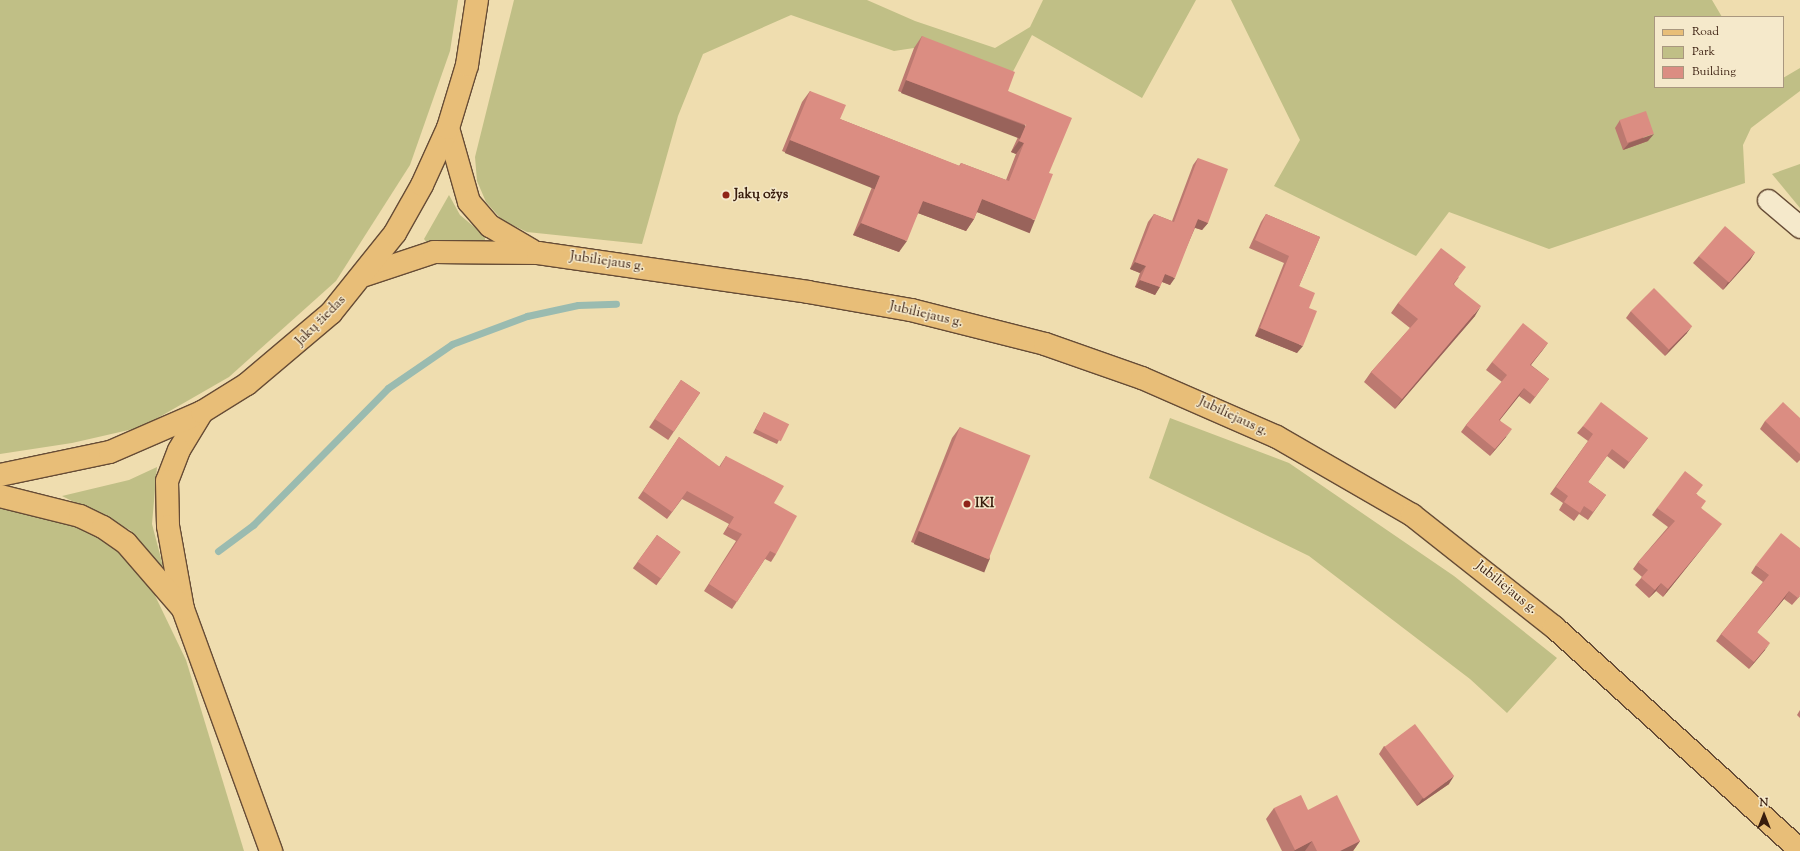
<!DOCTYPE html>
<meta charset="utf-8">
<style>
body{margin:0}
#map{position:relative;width:1800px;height:851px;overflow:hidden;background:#efddaf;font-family:"Sorts Mill Goudy",serif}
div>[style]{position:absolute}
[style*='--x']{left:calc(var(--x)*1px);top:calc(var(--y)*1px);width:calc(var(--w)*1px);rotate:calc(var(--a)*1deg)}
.green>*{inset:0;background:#c0bf86}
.stream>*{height:7px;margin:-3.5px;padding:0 3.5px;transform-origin:3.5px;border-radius:3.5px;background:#9abbb0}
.roads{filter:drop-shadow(1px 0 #664c36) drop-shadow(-1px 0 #664c36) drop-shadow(0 1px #664c36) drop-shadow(0 -1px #664c36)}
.minor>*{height:21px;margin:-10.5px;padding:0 10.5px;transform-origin:10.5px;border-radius:10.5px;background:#f5e9cb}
.primary>*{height:22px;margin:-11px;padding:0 11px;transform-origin:11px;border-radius:11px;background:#e8be78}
.trunk>*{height:22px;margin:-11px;padding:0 11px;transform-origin:11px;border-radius:11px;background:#e8be78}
.wall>*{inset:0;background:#bc7970;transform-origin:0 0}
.shaded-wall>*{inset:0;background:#99635b;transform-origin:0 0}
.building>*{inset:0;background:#db8d82;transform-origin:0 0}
.dots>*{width:11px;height:11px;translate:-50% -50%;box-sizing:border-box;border:2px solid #f5e9cb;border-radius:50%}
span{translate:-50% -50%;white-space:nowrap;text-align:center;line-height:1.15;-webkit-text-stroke:3px #f5e9cb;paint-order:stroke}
.poi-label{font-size:14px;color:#381c0d;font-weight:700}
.left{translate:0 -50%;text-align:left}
.street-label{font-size:14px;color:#381c0d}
.legend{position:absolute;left:1654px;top:16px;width:130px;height:72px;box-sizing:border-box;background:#f5e9cb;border:1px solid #a9977f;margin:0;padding:5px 7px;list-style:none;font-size:12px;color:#381c0d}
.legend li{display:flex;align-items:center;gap:8px;height:20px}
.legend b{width:20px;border:1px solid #a9977f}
.north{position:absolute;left:1744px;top:795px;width:40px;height:40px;-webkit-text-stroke:3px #f5e9cb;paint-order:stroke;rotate:0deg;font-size:11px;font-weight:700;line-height:16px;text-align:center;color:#381c0d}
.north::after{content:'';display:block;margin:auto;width:14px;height:18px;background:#381c0d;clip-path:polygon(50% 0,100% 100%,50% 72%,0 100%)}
</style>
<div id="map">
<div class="green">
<i style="clip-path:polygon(0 0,458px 0,450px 51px,410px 165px,336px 281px,229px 377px,142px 427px,72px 443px,0 454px)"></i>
<i style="clip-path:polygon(514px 0,867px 0,915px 21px,995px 48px,1030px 27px,1043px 0,1196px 0,1142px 98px,1032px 35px,1007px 83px,914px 48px,894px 51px,791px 15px,703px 54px,678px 116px,642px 244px,527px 232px,502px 220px,486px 202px,477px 181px,475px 157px)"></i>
<i style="clip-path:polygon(1231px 0,1712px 0,1722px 17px,1655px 17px,1655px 87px,1783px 87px,1783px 78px,1800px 68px,1800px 91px,1751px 128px,1743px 145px,1745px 183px,1549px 249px,1449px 212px,1416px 256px,1274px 186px,1300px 140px)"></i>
<i style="clip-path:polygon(1800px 164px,1800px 208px,1772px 174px)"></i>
<i style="clip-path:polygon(449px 195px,460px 215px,485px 236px,485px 241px,427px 243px,424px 239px)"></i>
<i style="clip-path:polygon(1170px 418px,1289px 463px,1454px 576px,1557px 658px,1507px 713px,1470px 679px,1309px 556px,1149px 478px)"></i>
<i style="clip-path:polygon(157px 467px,152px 524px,163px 566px,159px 566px,130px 530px,62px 496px,129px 480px)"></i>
<i style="clip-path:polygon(0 507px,70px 521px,111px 543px,148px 581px,186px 660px,244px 851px,0 851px)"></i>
</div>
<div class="stream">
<i style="--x:218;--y:551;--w:44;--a:-36.6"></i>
<i style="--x:253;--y:525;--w:192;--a:-45.4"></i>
<i style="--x:388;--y:388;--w:78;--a:-34.5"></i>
<i style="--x:452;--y:344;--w:80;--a:-20.5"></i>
<i style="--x:527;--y:316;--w:52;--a:-12.2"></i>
<i style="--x:578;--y:305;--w:38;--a:-2"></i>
</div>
<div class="roads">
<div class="minor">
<i style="--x:1768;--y:200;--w:42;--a:40.2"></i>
</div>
<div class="primary">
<i style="--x:448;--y:128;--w:77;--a:74.2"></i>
<i style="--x:469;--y:202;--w:32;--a:49"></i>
<i style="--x:490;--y:226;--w:48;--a:30.3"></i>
<i style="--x:365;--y:275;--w:73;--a:-18.4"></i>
<i style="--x:434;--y:252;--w:104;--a:0.6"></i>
<i style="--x:538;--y:253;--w:273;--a:8.2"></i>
<i style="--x:808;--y:292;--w:105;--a:9.9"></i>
<i style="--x:911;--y:310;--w:138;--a:14.2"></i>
<i style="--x:1045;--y:344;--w:103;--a:19.3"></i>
<i style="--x:1142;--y:378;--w:147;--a:23.6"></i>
<i style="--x:1277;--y:437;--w:156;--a:30"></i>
<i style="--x:1412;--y:515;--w:181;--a:38.3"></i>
<i style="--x:1554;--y:627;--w:332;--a:42.2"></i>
<i style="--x:202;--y:412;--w:44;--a:121.2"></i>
<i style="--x:179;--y:450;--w:33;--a:111"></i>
<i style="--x:167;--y:481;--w:45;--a:88.7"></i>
<i style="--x:168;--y:526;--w:84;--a:79.8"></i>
<i style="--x:183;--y:609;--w:258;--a:70"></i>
<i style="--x:0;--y:496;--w:82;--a:14"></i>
<i style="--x:80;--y:516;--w:25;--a:26"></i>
<i style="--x:103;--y:527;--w:28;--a:35"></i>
<i style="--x:126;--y:543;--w:87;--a:49.2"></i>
</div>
<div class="trunk">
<i style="--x:0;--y:475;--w:112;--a:-11.8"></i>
<i style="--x:110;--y:452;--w:100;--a:-23.5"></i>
<i style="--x:202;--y:412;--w:53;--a:-31.9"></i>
<i style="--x:247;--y:384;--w:110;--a:-40.2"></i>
<i style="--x:331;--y:313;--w:102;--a:-51.3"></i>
<i style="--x:395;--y:233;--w:55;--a:-60.6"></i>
<i style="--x:422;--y:185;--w:63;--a:-65.5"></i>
<i style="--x:448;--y:128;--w:66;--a:-73.2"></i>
<i style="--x:467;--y:65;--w:66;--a:-81.3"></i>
</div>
</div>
<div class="wall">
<i style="clip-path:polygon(922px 36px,1008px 91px,1049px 173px,1027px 231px,977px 212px,974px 219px,966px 231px,918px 213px,899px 252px,853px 235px,872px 187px,782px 151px,802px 102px,810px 91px,840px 119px,959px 166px,961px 163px,1006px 180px,1016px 154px,1011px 152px,1018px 137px,898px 91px,914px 48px)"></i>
<i style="clip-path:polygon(1620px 120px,1648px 141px,1623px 150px,1615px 128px)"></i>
<i style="clip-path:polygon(1198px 158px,1208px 223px,1202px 230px,1195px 228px,1170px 285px,1162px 282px,1155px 295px,1135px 287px,1140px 273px,1130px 269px,1148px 222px,1154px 214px,1172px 221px,1193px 165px)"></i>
<i style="clip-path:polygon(1266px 214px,1320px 237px,1299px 286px,1309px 308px,1297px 353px,1255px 336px,1284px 263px,1249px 248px,1261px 222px)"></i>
<i style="clip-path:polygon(1755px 252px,1750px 260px,1723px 290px,1693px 263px,1699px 256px)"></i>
<i style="clip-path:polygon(1459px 277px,1454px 284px,1475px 316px,1395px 409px,1364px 382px,1371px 372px,1410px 328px,1391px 313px,1398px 303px)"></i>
<i style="clip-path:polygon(1631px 311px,1687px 333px,1665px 356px,1626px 318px)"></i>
<i style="clip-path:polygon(1548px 343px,1531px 365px,1549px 379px,1530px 404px,1519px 396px,1500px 420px,1506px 437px,1490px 456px,1461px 432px,1466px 425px,1502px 382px,1486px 370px,1492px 362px)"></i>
<i style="left:681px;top:380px;width:23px;height:57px;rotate:34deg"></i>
<i style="clip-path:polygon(764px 412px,779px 440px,777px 444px,753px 433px,762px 416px)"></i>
<i style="clip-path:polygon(1800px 418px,1800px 460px,1797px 463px,1760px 429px,1765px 421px)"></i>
<i style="clip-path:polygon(1583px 426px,1648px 438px,1624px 469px,1607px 456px,1588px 482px,1606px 495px,1588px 520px,1579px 514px,1574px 521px,1559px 510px,1563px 503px,1550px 494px,1588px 441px,1577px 433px)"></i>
<i style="clip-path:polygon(960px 427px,990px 559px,982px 570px,911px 542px,952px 438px)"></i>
<i style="clip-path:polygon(679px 437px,719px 467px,726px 456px,774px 503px,776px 554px,771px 562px,765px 559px,732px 609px,704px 591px,736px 541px,723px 534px,729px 524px,682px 499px,667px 519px,638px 498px)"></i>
<i style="clip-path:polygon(1697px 494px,1701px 508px,1716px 531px,1663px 597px,1656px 591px,1649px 598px,1635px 585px,1642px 577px,1633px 569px,1638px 562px,1668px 527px,1652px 515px,1657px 508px)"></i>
<i style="left:657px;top:535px;width:29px;height:41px;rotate:36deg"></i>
<i style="clip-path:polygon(1756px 565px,1800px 596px,1792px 605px,1784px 599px,1757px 632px,1765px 650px,1749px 669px,1716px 641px,1721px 634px,1763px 582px,1751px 573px)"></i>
<i style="clip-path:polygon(1800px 710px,1800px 718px,1797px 715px)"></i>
<i style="clip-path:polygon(1384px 746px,1449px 784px,1417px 806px,1379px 754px)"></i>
<i style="clip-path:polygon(1274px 808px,1308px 810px,1360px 841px,1353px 851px,1282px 851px,1266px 819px)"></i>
</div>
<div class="shaded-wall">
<i style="left:906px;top:80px;width:128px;height:14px;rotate:21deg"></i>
<i style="clip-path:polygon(1654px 134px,1648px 141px,1623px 150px,1629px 143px)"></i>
<i style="left:790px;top:140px;width:97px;height:14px;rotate:22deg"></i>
<i style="clip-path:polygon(1019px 141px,1024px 143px,1016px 154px,1011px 152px)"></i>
<i style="left:982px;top:199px;width:57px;height:14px;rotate:22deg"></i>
<i style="clip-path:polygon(923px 201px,974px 219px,966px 231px,915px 212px)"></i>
<i style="clip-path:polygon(1198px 219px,1208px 223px,1202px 230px,1193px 227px)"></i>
<i style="clip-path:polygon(861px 223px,907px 241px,899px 252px,853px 235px)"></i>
<i style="clip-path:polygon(1755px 252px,1750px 260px,1723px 290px,1728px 282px)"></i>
<i style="clip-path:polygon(1135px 262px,1146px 266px,1140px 273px,1130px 269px)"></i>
<i style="clip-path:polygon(1165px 274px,1175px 278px,1170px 285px,1160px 281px)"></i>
<i style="clip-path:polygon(1140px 280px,1160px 287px,1155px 295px,1135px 287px)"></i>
<i style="clip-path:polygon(1481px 306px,1475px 316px,1395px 409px,1402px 399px)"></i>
<i style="clip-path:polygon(1692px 326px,1687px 333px,1665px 356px,1670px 349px)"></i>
<i style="clip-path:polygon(1260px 328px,1303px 346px,1297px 353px,1255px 336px)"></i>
<i style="clip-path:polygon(1548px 343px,1542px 351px,1525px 372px,1530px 365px)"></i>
<i style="clip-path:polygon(1524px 388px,1519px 396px,1494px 427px,1499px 420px)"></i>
<i style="clip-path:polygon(1512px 429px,1506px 437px,1490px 456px,1495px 449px)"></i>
<i style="clip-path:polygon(1722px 524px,1716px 531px,1663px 597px,1668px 589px)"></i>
<i style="left:919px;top:531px;width:76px;height:14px;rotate:22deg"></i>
<i style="clip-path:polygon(1661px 583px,1656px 591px,1649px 598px,1655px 590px)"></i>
<i style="clip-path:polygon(1789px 591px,1784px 599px,1751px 639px,1757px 632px)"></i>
<i style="clip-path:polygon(1770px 643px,1765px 650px,1749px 669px,1754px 662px)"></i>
<i style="clip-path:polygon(1454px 776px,1449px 784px,1417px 806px,1422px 799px)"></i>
<i style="clip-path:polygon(1312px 841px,1305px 851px,1294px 851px,1295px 850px)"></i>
<i style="clip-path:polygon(1360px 841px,1353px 851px,1340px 851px)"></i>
</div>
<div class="building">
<i style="clip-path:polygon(922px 36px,1015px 72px,1008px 91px,1072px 118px,1049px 173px,1053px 174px,1035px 220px,982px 199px,974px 219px,923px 201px,907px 241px,861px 223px,880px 176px,790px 140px,810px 91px,846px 105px,840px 119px,960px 166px,961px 163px,1009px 181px,1024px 143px,1019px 141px,1026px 125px,906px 80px)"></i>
<i style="left:1646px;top:111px;width:24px;height:28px;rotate:71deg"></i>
<i style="clip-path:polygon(1198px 158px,1228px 169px,1208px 223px,1198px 219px,1175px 278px,1165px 274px,1160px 287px,1140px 280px,1146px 266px,1135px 262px,1154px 214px,1174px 222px)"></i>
<i style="clip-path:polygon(1266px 214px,1320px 237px,1299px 286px,1315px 293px,1309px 308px,1317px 311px,1303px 346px,1260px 328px,1289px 256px,1255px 240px)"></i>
<i style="left:1725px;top:226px;width:40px;height:40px;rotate:41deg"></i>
<i style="clip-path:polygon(1441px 248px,1466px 267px,1453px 284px,1481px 306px,1402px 399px,1371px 372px,1418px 319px,1398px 303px)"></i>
<i style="left:1654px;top:288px;width:54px;height:33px;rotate:45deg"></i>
<i style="clip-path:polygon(1523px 323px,1548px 343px,1530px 365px,1549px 379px,1535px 397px,1524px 388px,1499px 420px,1512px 429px,1495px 449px,1466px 425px,1507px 375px,1492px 362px)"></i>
<i style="left:681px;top:380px;width:23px;height:47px;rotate:34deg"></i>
<i style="clip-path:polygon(1601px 402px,1648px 438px,1629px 462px,1612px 449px,1588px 482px,1606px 495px,1593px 512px,1584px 506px,1580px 513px,1564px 502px,1568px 496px,1556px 487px,1593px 434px,1583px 426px)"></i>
<i style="clip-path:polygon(1783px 402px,1800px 418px,1800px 454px,1765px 421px)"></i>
<i style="left:764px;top:412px;width:28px;height:19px;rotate:26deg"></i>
<i style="left:960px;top:427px;width:76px;height:112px;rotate:22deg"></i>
<i style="clip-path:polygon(679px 437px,720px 467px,726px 456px,784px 486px,774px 503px,797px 516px,776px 554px,770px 551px,737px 602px,709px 584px,742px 534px,728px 527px,734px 517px,687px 491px,672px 512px,643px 491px)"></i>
<i style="clip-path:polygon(1685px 471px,1703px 485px,1696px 494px,1706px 501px,1701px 508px,1722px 524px,1668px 589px,1661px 583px,1655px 590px,1641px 578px,1648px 570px,1638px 562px,1675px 521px,1657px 508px)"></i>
<i style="clip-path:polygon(1781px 533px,1800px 548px,1800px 595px,1798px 598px,1789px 591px,1757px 632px,1770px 643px,1754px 662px,1721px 634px,1769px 575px,1756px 565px)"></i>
<i style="left:657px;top:535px;width:29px;height:33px;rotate:36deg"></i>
<i style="left:1415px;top:724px;width:65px;height:38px;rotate:53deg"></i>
<i style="clip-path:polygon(1301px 795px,1308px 810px,1337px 795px,1360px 841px,1340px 851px,1317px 851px,1312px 841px,1295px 850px,1274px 808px)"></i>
</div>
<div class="dots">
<i style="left:726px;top:195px;background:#8f2418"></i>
<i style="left:967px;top:504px;background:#8f2418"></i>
</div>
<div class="poi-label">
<span class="left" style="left:734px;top:195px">Jakų ožys</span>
<span class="left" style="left:975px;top:504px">IKI</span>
</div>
<div class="street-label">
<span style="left:607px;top:262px;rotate:8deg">Jubiliejaus g.</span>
<span style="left:926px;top:315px;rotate:13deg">Jubiliejaus g.</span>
<span style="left:321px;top:321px;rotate:-45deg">Jakų žiedas</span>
<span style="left:1233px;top:417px;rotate:25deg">Jubiliejaus g.</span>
<span style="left:1506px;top:588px;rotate:39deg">Jubiliejaus g.</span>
</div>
<ul class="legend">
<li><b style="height:5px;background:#e8be78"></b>Road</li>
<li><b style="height:11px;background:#c0bf86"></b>Park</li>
<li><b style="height:11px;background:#db8d82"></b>Building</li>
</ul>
<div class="north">N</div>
</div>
